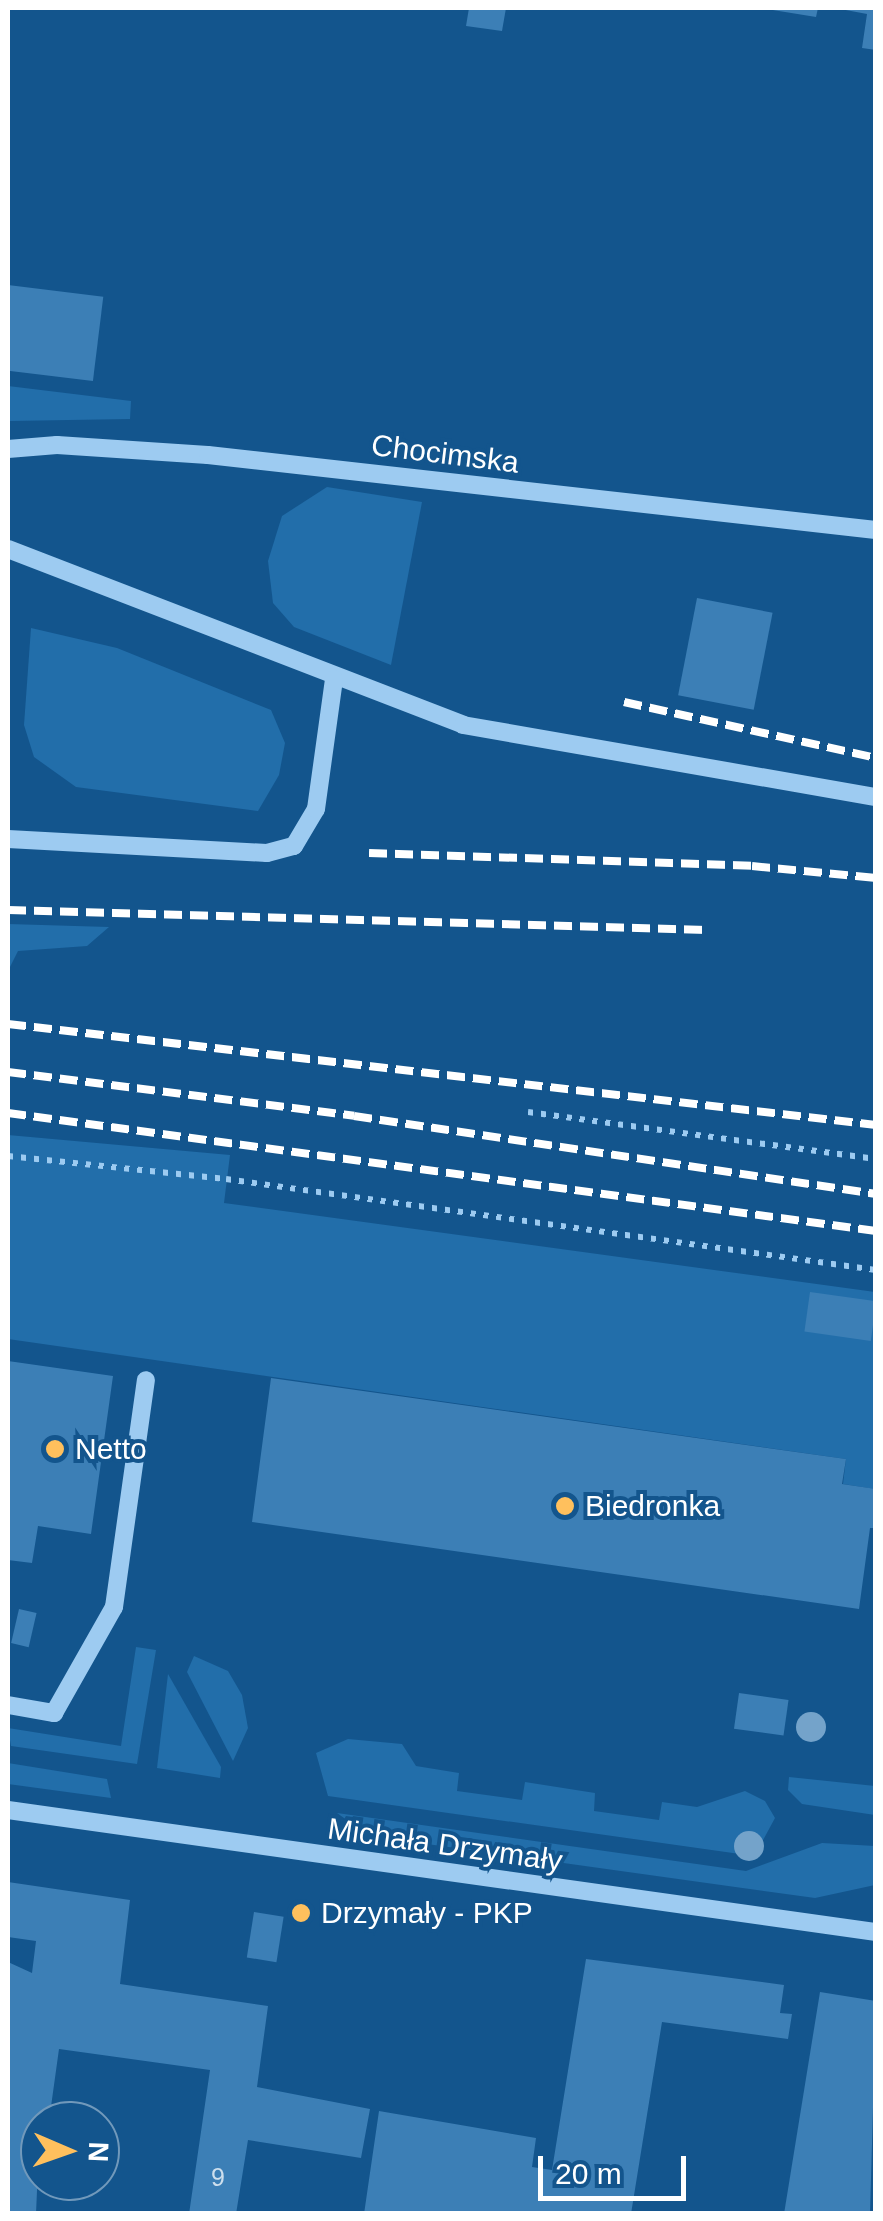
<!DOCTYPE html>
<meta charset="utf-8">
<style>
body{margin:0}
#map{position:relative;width:883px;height:2221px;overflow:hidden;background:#13558d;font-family:Helvetica,sans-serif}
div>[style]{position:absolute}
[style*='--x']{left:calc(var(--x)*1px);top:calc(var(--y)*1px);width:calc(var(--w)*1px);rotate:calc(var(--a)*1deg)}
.green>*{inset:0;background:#226eaa}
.building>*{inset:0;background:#3c7fb6;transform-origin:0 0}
.path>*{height:6px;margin-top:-3px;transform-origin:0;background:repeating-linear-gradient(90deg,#9dcbf1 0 5px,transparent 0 13px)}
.minor>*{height:18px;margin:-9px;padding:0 9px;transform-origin:9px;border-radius:9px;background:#9dcbf1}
.rail>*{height:8px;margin-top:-4px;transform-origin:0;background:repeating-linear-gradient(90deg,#fff 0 18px,transparent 0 26px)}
.trees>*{width:30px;height:30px;margin:-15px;border-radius:50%;background:#74a3ca}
.dots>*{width:28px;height:28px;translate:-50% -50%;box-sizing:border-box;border:5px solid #13558d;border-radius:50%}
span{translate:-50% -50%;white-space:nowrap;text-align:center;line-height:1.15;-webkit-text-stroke:8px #13558d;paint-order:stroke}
.number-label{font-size:25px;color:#cedfed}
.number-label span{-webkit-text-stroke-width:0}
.street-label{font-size:30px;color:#fff}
.poi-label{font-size:30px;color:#fff}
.left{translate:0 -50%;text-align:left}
.frame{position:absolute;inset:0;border:10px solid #fff;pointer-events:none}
.north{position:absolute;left:20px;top:2101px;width:100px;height:100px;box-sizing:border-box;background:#13558d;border:2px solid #7199bb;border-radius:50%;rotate:92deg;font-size:28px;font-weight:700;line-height:40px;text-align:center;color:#fff}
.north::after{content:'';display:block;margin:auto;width:35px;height:45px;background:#ffc05d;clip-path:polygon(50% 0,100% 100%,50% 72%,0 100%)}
.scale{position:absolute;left:538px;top:2156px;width:148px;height:45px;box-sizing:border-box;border:5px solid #fff;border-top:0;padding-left:12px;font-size:30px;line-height:35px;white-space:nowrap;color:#fff;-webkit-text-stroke:8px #13558d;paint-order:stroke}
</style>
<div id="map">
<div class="green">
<i style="clip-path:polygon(8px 386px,131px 401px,130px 419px,8px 421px)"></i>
<i style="clip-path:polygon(327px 487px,422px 502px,391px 665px,294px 627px,273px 603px,268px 561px,282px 516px)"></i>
<i style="clip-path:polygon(31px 628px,117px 648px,271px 710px,285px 743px,279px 775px,258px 811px,76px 787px,34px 757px,24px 725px)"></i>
<i style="clip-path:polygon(8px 924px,109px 927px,87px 946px,18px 951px,8px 971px)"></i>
<i style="clip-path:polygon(8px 1135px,230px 1155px,224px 1203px,875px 1292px,875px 1489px,843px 1484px,846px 1459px,8px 1339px)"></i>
<i style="clip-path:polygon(136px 1647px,156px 1650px,137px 1764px,11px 1746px,8px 1728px,121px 1746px)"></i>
<i style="clip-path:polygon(194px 1656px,228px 1671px,242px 1695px,248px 1728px,233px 1761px,187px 1672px)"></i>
<i style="clip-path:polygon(168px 1674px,221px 1767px,220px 1778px,157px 1768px)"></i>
<i style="clip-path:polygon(348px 1739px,402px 1744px,416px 1766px,459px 1773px,457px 1791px,522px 1800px,525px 1782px,595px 1793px,594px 1811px,659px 1820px,662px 1802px,697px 1807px,745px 1791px,765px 1801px,775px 1818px,755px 1855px,747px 1855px,328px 1796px,316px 1753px)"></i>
<i style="clip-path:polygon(8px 1763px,107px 1779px,111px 1798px,8px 1784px)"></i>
<i style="clip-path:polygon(789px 1777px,875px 1786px,875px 1815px,802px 1804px,788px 1790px)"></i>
<i style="clip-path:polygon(337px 1813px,746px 1871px,822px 1843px,875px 1846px,875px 1885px,815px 1898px,369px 1836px)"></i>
</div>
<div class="building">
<i style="clip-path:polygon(469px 8px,506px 8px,502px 31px,466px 26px)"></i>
<i style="clip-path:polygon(761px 8px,818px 8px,816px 17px)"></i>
<i style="clip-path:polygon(835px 8px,876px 8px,876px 50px,862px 48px,867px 14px)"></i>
<i style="left:8px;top:285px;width:96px;height:85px;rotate:7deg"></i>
<i style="left:697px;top:598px;width:77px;height:99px;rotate:11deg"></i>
<i style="left:810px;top:1292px;width:67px;height:40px;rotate:8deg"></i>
<i style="clip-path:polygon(8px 1361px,113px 1376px,91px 1534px,38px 1526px,32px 1563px,8px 1560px)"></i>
<i style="clip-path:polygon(271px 1378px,846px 1459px,842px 1484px,876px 1489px,876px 1528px,870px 1528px,859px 1609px,252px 1522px)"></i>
<i style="left:19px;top:1609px;width:18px;height:35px;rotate:13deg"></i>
<i style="left:739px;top:1693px;width:50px;height:36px;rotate:8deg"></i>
<i style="clip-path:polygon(8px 1882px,130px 1900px,120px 1984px,268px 2006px,257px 2087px,370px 2109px,361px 2158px,248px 2140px,236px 2214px,189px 2214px,210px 2070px,59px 2049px,49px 2121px,40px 2121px,36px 2214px,8px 2214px,8px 1962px,32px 1973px,36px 1941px,8px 1937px)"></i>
<i style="left:254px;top:1912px;width:30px;height:46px;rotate:9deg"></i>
<i style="clip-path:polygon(586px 1959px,784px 1985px,780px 2013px,792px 2014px,788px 2039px,662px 2022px,631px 2214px,364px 2214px,379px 2111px,536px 2138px,532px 2167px,552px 2170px)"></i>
<i style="clip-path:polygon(820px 1992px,876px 2001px,870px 2214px,784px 2214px)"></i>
</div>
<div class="path">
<i style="--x:528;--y:1112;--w:351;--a:7.7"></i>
<i style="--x:8;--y:1156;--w:219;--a:6"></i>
<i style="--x:226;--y:1179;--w:656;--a:7.97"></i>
</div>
<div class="minor">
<i style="--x:8;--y:449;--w:49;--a:-4.7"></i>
<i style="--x:57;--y:445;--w:151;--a:3.8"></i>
<i style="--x:208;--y:455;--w:672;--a:6.41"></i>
<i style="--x:8;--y:549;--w:488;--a:21.1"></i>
<i style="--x:463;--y:725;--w:419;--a:9.9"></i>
<i style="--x:8;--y:839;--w:259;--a:3.1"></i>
<i style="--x:267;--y:853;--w:28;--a:-15"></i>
<i style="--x:294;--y:846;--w:43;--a:-59.3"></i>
<i style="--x:316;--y:809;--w:131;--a:-82.1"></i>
<i style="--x:8;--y:1705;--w:47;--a:9.9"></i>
<i style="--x:54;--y:1713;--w:122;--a:-60.5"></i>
<i style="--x:114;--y:1607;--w:229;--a:-82"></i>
<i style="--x:8;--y:1810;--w:877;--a:8"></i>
</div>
<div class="rail">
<i style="--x:624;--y:702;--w:258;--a:12.5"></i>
<i style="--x:369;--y:853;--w:383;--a:1.9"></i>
<i style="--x:752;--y:866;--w:125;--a:5.5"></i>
<i style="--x:8;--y:910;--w:699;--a:1.64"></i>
<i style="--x:8;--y:1024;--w:874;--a:6.64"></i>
<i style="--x:8;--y:1072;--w:349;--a:7.2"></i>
<i style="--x:354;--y:1116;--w:528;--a:8.5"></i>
<i style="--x:8;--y:1113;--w:876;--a:7.74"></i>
</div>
<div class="trees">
<i style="left:811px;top:1727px"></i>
<i style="left:749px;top:1846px"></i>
</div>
<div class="dots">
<i style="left:55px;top:1449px;background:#ffc05d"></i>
<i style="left:565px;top:1506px;background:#ffc05d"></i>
<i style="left:301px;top:1913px;background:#ffc05d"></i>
</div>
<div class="number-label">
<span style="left:218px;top:2177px">9</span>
</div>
<div class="street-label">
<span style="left:445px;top:454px;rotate:7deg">Chocimska</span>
<span style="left:445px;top:1845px;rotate:8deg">Michała Drzymały</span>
</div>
<div class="poi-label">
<span class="left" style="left:75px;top:1449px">Netto</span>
<span class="left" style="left:585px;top:1506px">Biedronka</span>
<span class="left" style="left:321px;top:1913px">Drzymały - PKP</span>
</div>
<div class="frame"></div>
<div class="north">N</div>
<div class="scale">20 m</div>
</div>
